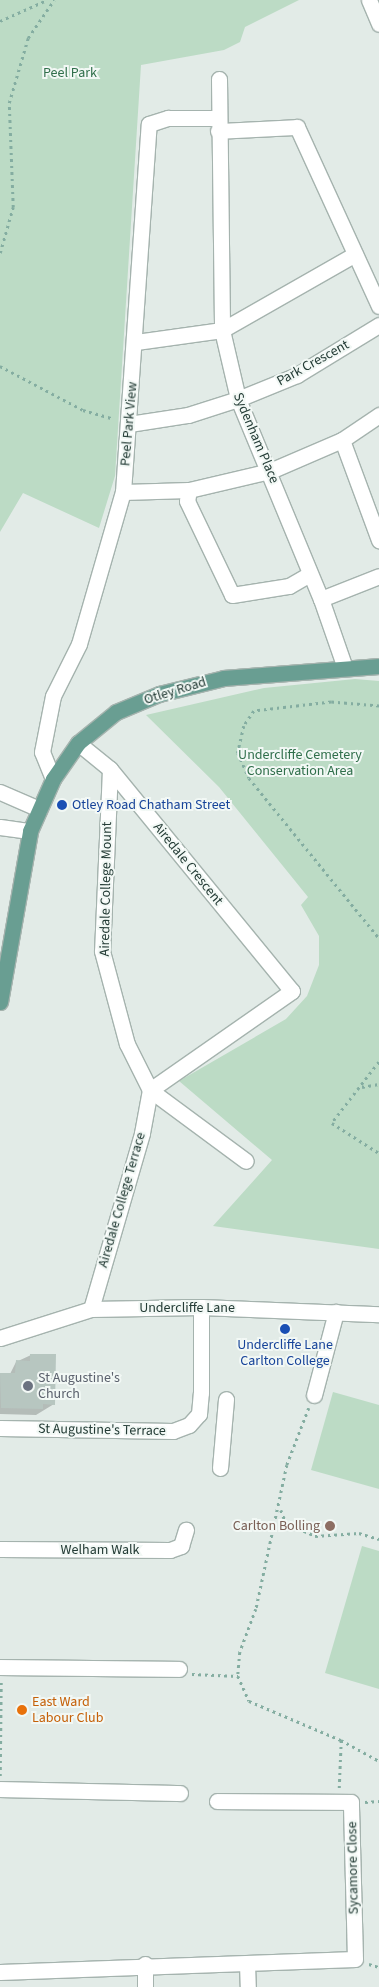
<!DOCTYPE html>
<style>
body{margin:0}
#map{position:relative;width:379px;height:1987px;overflow:hidden;background:#e2ebe7;font-family:"Source Sans 3",sans-serif}
div>[style]{position:absolute}
[style*='--x']{left:calc(var(--x)*1px);top:calc(var(--y)*1px);width:calc(var(--w)*1px);rotate:calc(var(--a)*1deg)}
.green>*{inset:0;background:#bcdbc5}
.shadow>*{inset:0;background:#0003}
.building>*{inset:0;background:#b7c6c0}
.path>*{height:2.5px;margin-top:-1.25px;transform-origin:0;background:repeating-linear-gradient(90deg,#84ada1 0 2.5px,transparent 0 6.5px)}
.roads{filter:drop-shadow(1px 0 #a5b3ae) drop-shadow(-1px 0 #a5b3ae) drop-shadow(0 1px #a5b3ae) drop-shadow(0 -1px #a5b3ae)}
.minor>*{height:15px;margin:-7.5px;padding:0 7.5px;transform-origin:7.5px;border-radius:7.5px;background:#fff}
.major>*{height:15px;margin:-7.5px;padding:0 7.5px;transform-origin:7.5px;border-radius:7.5px;background:#699e92}
.dots>*{width:14px;height:14px;translate:-50% -50%;box-sizing:border-box;border:2px solid #f2f8f5;border-radius:50%}
span{translate:-50% -50%;white-space:nowrap;text-align:center;line-height:1.15;-webkit-text-stroke:4px #f2f8f5;paint-order:stroke}
.park-label{font-size:14px;color:#306f4b}
.street-label{font-size:14px;color:#233b35}
.transit-label{font-size:14px;color:#164399}
.left{translate:0 -50%;text-align:left}
.worship-label{font-size:14px;color:#5b616d}
.education-label{font-size:14px;color:#785e54}
.right{translate:-100% -50%;text-align:right}
.food-label{font-size:14px;color:#c56008}
</style>
<div id="map">
<div class="green">
<i style="clip-path:polygon(0 0,299px 0,245px 27px,240px 42px,224px 50px,141px 65px,115px 476px,99px 528px,23px 493px,0 532px)"></i>
<i style="clip-path:polygon(355px 679px,379px 681px,379px 1249px,213px 1226px,272px 1160px,179px 1081px,286px 1019px,307px 996px,319px 965px,319px 936px,301px 905px,308px 897px,219px 787px,146px 715px,264px 688px)"></i>
<i style="clip-path:polygon(333px 1392px,379px 1405px,379px 1489px,311px 1470px)"></i>
<i style="clip-path:polygon(362px 1546px,379px 1551px,379px 1689px,325px 1673px)"></i>
</div>
<div class="shadow">
<i style="clip-path:polygon(31px 1355px,54px 1404px,36px 1415px,0 1414px,0 1374px,10px 1374px,16px 1362px)"></i>
</div>
<div class="building">
<i style="clip-path:polygon(30px 1354px,56px 1354px,55px 1405px,43px 1404px,43px 1409px,1px 1408px,0 1373px,15px 1373px,16px 1360px,30px 1361px)"></i>
</div>
<div class="path">
<i style="--x:0;--y:21;--w:51;--a:-24.1"></i>
<i style="--x:0;--y:253;--w:48;--a:-74.2"></i>
<i style="--x:13;--y:207;--w:104;--a:-92.2"></i>
<i style="--x:9;--y:103;--w:68;--a:-73.7"></i>
<i style="--x:28;--y:38;--w:46;--a:-55.6"></i>
<i style="--x:0;--y:366;--w:94;--a:27.9"></i>
<i style="--x:83;--y:410;--w:32;--a:16"></i>
<i style="--x:379;--y:706;--w:48;--a:-175.2"></i>
<i style="--x:331;--y:702;--w:78;--a:173.3"></i>
<i style="--x:254;--y:711;--w:18;--a:124"></i>
<i style="--x:244;--y:726;--w:28;--a:103"></i>
<i style="--x:238;--y:753;--w:27;--a:66"></i>
<i style="--x:249;--y:778;--w:206;--a:50.9"></i>
<i style="--x:379;--y:1062;--w:77;--a:127.6"></i>
<i style="--x:332;--y:1123;--w:56;--a:32.6"></i>
<i style="--x:362;--y:1087;--w:17;--a:-10"></i>
<i style="--x:309;--y:1408;--w:61;--a:111.1"></i>
<i style="--x:287;--y:1465;--w:147;--a:102.1"></i>
<i style="--x:256;--y:1609;--w:46;--a:110.4"></i>
<i style="--x:240;--y:1652;--w:24;--a:95"></i>
<i style="--x:238;--y:1676;--w:27;--a:66"></i>
<i style="--x:249;--y:1701;--w:100;--a:23"></i>
<i style="--x:281;--y:1510;--w:14;--a:69"></i>
<i style="--x:286;--y:1523;--w:32;--a:24"></i>
<i style="--x:315;--y:1536;--w:44;--a:-3.9"></i>
<i style="--x:359;--y:1533;--w:21;--a:17"></i>
<i style="--x:192;--y:1674;--w:46;--a:2.5"></i>
<i style="--x:0;--y:1776;--w:95;--a:-89.4"></i>
<i style="--x:339;--y:1788;--w:48;--a:-87.6"></i>
<i style="--x:341;--y:1740;--w:43;--a:28.9"></i>
<i style="--x:365;--y:1802;--w:14;--a:-4"></i>
<i style="--x:369;--y:1964;--w:10;--a:17"></i>
</div>
<div class="roads">
<div class="minor">
<i style="--x:369;--y:0;--w:26;--a:67"></i>
<i style="--x:219;--y:79;--w:251;--a:89.3"></i>
<i style="--x:222;--y:330;--w:71;--a:76.9"></i>
<i style="--x:238;--y:399;--w:217;--a:67.5"></i>
<i style="--x:321;--y:599;--w:70;--a:70.8"></i>
<i style="--x:218;--y:131;--w:79;--a:-2.9"></i>
<i style="--x:297;--y:127;--w:197;--a:65.4"></i>
<i style="--x:136;--y:342;--w:87;--a:-7.9"></i>
<i style="--x:222;--y:330;--w:153;--a:-29.7"></i>
<i style="--x:129;--y:424;--w:60;--a:-8.7"></i>
<i style="--x:188;--y:415;--w:52;--a:-17.7"></i>
<i style="--x:238;--y:399;--w:64;--a:-22.1"></i>
<i style="--x:297;--y:375;--w:96;--a:-31.4"></i>
<i style="--x:342;--y:440;--w:107;--a:69.7"></i>
<i style="--x:189;--y:490;--w:11;--a:100"></i>
<i style="--x:187;--y:501;--w:104;--a:64.4"></i>
<i style="--x:232;--y:595;--w:58;--a:-9"></i>
<i style="--x:289;--y:586;--w:24;--a:-30"></i>
<i style="--x:123;--y:492;--w:66;--a:-1.7"></i>
<i style="--x:189;--y:490;--w:83;--a:-13.2"></i>
<i style="--x:270;--y:471;--w:78;--a:-23.3"></i>
<i style="--x:342;--y:440;--w:45;--a:-34"></i>
<i style="--x:321;--y:599;--w:62;--a:-21.6"></i>
<i style="--x:78;--y:743;--w:41;--a:39.1"></i>
<i style="--x:110;--y:769;--w:287;--a:50.7"></i>
<i style="--x:292;--y:991;--w:173;--a:145.1"></i>
<i style="--x:110;--y:769;--w:182;--a:92.5"></i>
<i style="--x:102;--y:951;--w:96;--a:75"></i>
<i style="--x:127;--y:1044;--w:51;--a:63.4"></i>
<i style="--x:150;--y:1090;--w:119;--a:36.5"></i>
<i style="--x:53;--y:779;--w:29;--a:-112"></i>
<i style="--x:42;--y:752;--w:57;--a:-78.9"></i>
<i style="--x:53;--y:696;--w:58;--a:-63.4"></i>
<i style="--x:79;--y:644;--w:158;--a:-73.9"></i>
<i style="--x:123;--y:492;--w:369;--a:-86"></i>
<i style="--x:149;--y:124;--w:20;--a:-18"></i>
<i style="--x:168;--y:118;--w:50;--a:0"></i>
<i style="--x:0;--y:792;--w:43;--a:23.6"></i>
<i style="--x:0;--y:827;--w:30;--a:8"></i>
<i style="--x:91;--y:1309;--w:183;--a:-73.8"></i>
<i style="--x:142;--y:1133;--w:44;--a:-79.5"></i>
<i style="--x:0;--y:1338;--w:96;--a:-17.7"></i>
<i style="--x:91;--y:1309;--w:110;--a:-1"></i>
<i style="--x:201;--y:1307;--w:178;--a:2.3"></i>
<i style="--x:314;--y:1395;--w:86;--a:-75.2"></i>
<i style="--x:0;--y:1428;--w:173;--a:1"></i>
<i style="--x:173;--y:1431;--w:17;--a:-21"></i>
<i style="--x:189;--y:1425;--w:15;--a:-48"></i>
<i style="--x:199;--y:1414;--w:21;--a:-85"></i>
<i style="--x:201;--y:1393;--w:86;--a:-90"></i>
<i style="--x:220;--y:1468;--w:69;--a:-85"></i>
<i style="--x:0;--y:1549;--w:170;--a:0.3"></i>
<i style="--x:170;--y:1550;--w:12;--a:-20"></i>
<i style="--x:181;--y:1546;--w:17;--a:-73"></i>
<i style="--x:0;--y:1667;--w:179;--a:0.6"></i>
<i style="--x:0;--y:1789;--w:180;--a:1.3"></i>
<i style="--x:145;--y:1964;--w:23;--a:90"></i>
<i style="--x:247;--y:1964;--w:23;--a:88"></i>
<i style="--x:0;--y:1972;--w:355;--a:-2.1"></i>
<i style="--x:355;--y:1959;--w:157;--a:-91.5"></i>
<i style="--x:351;--y:1802;--w:134;--a:-179.6"></i>
</div>
<div class="major">
<i style="--x:0;--y:1002;--w:174;--a:-80"></i>
<i style="--x:30;--y:831;--w:57;--a:-66.1"></i>
<i style="--x:53;--y:779;--w:44;--a:-55.2"></i>
<i style="--x:78;--y:743;--w:49;--a:-39.2"></i>
<i style="--x:116;--y:712;--w:47;--a:-22.7"></i>
<i style="--x:159;--y:694;--w:67;--a:-13.8"></i>
<i style="--x:224;--y:678;--w:155;--a:-4.4"></i>
</div>
</div>
<div class="dots">
<i style="left:62px;top:805px;background:#1a4fb4"></i>
<i style="left:285px;top:1329px;background:#1a4fb4"></i>
<i style="left:28px;top:1386px;background:#6b7280"></i>
<i style="left:330px;top:1526px;background:#8d6e63"></i>
<i style="left:22px;top:1710px;background:#e8710a"></i>
</div>
<div class="park-label">
<span style="left:70px;top:73px">Peel Park</span>
<span style="left:300px;top:763px">Undercliffe Cemetery<br>Conservation Area</span>
</div>
<div class="street-label">
<span style="left:313px;top:363px;rotate:-29deg">Park Crescent</span>
<span style="left:129px;top:424px;rotate:-85deg">Peel Park View</span>
<span style="left:256px;top:438px;rotate:67deg">Sydenham Place</span>
<span style="left:175px;top:691px;rotate:-17deg">Otley Road</span>
<span style="left:188px;top:864px;rotate:51deg">Airedale Crescent</span>
<span style="left:106px;top:889px;rotate:-89deg">Airedale College Mount</span>
<span style="left:122px;top:1200px;rotate:-74deg">Airedale College Terrace</span>
<span style="left:187px;top:1308px">Undercliffe Lane</span>
<span style="left:102px;top:1430px;rotate:1deg">St Augustine's Terrace</span>
<span style="left:100px;top:1550px">Welham Walk</span>
<span style="left:353px;top:1868px;rotate:-91deg">Sycamore Close</span>
</div>
<div class="transit-label">
<span class="left" style="left:72px;top:805px">Otley Road Chatham Street</span>
<span style="left:285px;top:1353px">Undercliffe Lane<br>Carlton College</span>
</div>
<div class="worship-label">
<span class="left" style="left:38px;top:1386px">St Augustine's<br>Church</span>
</div>
<div class="education-label">
<span class="right" style="left:320px;top:1526px">Carlton Bolling</span>
</div>
<div class="food-label">
<span class="left" style="left:32px;top:1710px">East Ward<br>Labour Club</span>
</div>
</div>
